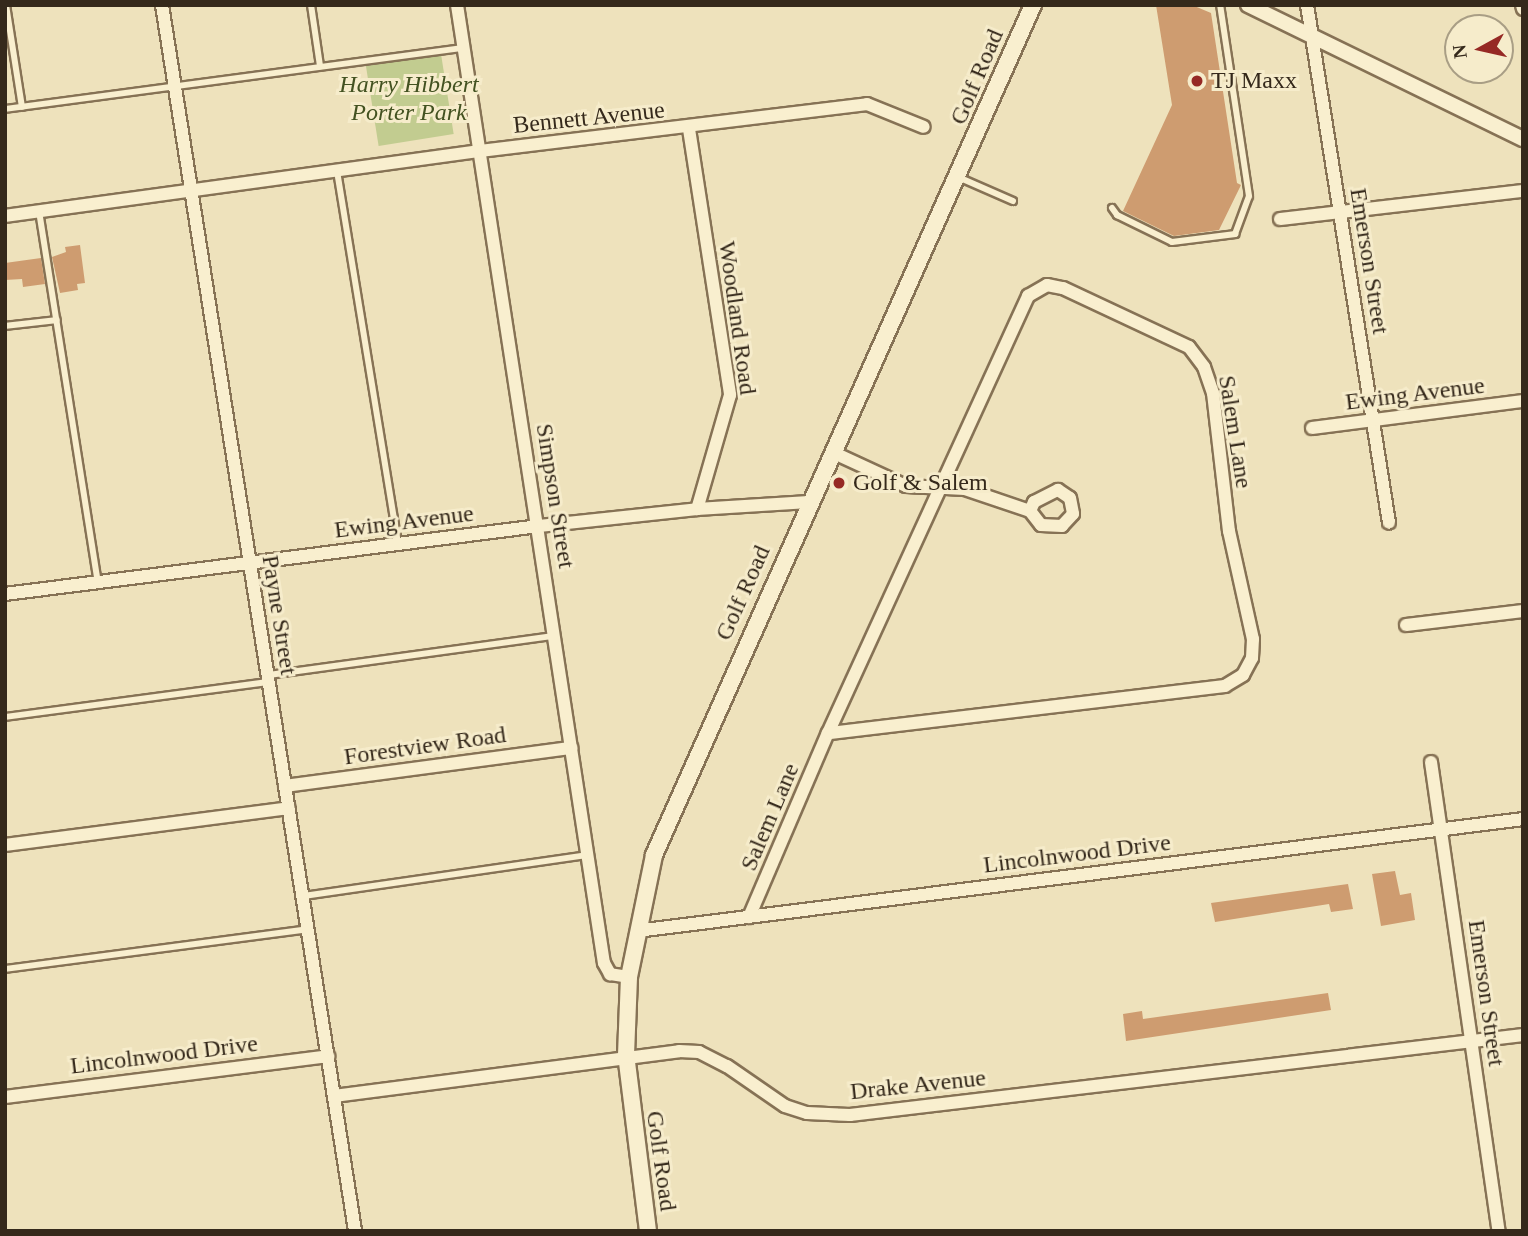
<!DOCTYPE html>
<style>
body{margin:0}
#map{position:relative;width:1528px;height:1236px;overflow:hidden;background:#eee2bc;font-family:"Times New Roman",serif}
div>[style]{position:absolute}
[style*='--x']{left:calc(var(--x)*1px);top:calc(var(--y)*1px);width:calc(var(--w)*1px);rotate:calc(var(--a)*1deg)}
.green>*{inset:0;background:#c2cc90;transform-origin:0 0}
.building>*{inset:0;background:#ce9c70}
.roads{filter:drop-shadow(2px 0 #867255) drop-shadow(-2px 0 #867255) drop-shadow(0 2px #867255) drop-shadow(0 -2px #867255)}
.service>*{height:6px;margin:-3px;padding:0 3px;transform-origin:3px;border-radius:3px;background:#f9efcf}
.minor>*{height:12px;margin:-6px;padding:0 6px;transform-origin:6px;border-radius:6px;background:#f9efcf}
.tertiary>*{height:14px;margin:-7px;padding:0 7px;transform-origin:7px;border-radius:7px;background:#f9efcf}
.secondary>*{height:16px;margin:-8px;padding:0 8px;transform-origin:8px;border-radius:8px;background:#f9efcf}
.dots>*{width:19px;height:19px;translate:-50% -50%;box-sizing:border-box;border:4px solid #f6eccb;border-radius:50%}
span{translate:-50% -50%;white-space:nowrap;text-align:center;line-height:1.15;-webkit-text-stroke:6px #f6eccb;paint-order:stroke}
.street-label{font-size:24px;color:#35291b}
.poi-label{font-size:24px;color:#35291b}
.left{translate:0 -50%;text-align:left}
.park-label{font-size:24px;color:#435221;font-style:italic}
.frame{position:absolute;inset:0;border:7px solid #35291b;pointer-events:none}
.north{position:absolute;left:1444px;top:14px;width:70px;height:70px;box-sizing:border-box;background:#f6eccb;border:2px solid #a99e85;border-radius:50%;rotate:262deg;font-size:19px;font-weight:700;line-height:28px;text-align:center;color:#35291b}
.north::after{content:'';display:block;margin:auto;width:24px;height:32px;background:#962924;clip-path:polygon(50% 0,100% 100%,50% 72%,0 100%)}
</style>
<div id="map">
<div class="green">
<i style="left:441px;top:54px;width:81px;height:76px;rotate:81deg"></i>
</div>
<div class="building">
<i style="clip-path:polygon(1156px 5px,1192px 5px,1211px 13px,1237px 183px,1241px 185px,1219px 230px,1174px 236px,1123px 211px,1172px 105px)"></i>
<i style="clip-path:polygon(80px 245px,85px 283px,77px 284px,78px 290px,60px 293px,52px 257px,66px 252px,65px 247px)"></i>
<i style="clip-path:polygon(41px 258px,45px 284px,23px 287px,22px 279px,5px 280px,5px 263px)"></i>
<i style="clip-path:polygon(1395px 871px,1400px 895px,1411px 893px,1415px 920px,1381px 926px,1372px 874px)"></i>
<i style="clip-path:polygon(1348px 884px,1353px 909px,1331px 912px,1329px 904px,1215px 922px,1211px 903px)"></i>
<i style="clip-path:polygon(1328px 993px,1331px 1010px,1126px 1041px,1123px 1014px,1142px 1011px,1143px 1019px)"></i>
</div>
<div class="roads">
<div class="service">
<i style="--x:6;--y:5;--w:103;--a:81.1"></i>
<i style="--x:311;--y:5;--w:62;--a:81.6"></i>
<i style="--x:5;--y:109;--w:463;--a:-7.6"></i>
<i style="--x:337;--y:171;--w:378;--a:80.7"></i>
<i style="--x:958;--y:177;--w:60;--a:23.6"></i>
<i style="--x:1112;--y:208;--w:9;--a:54"></i>
<i style="--x:1117;--y:215;--w:61;--a:26.1"></i>
<i style="--x:1172;--y:242;--w:64;--a:-7.2"></i>
<i style="--x:1235;--y:234;--w:40;--a:-69.8"></i>
<i style="--x:1249;--y:196;--w:193;--a:-98.6"></i>
<i style="--x:39;--y:211;--w:376;--a:81"></i>
<i style="--x:5;--y:326;--w:52;--a:-6.6"></i>
<i style="--x:268;--y:675;--w:289;--a:-7.8"></i>
<i style="--x:5;--y:717;--w:266;--a:-7.6"></i>
<i style="--x:303;--y:896;--w:287;--a:-8.2"></i>
<i style="--x:5;--y:969;--w:306;--a:-7.5"></i>
</div>
<div class="minor">
<i style="--x:162;--y:5;--w:1241;--a:81.05"></i>
<i style="--x:457;--y:5;--w:969;--a:81.28"></i>
<i style="--x:604;--y:963;--w:13;--a:61"></i>
<i style="--x:610;--y:974;--w:19;--a:9"></i>
<i style="--x:1307;--y:5;--w:524;--a:81"></i>
<i style="--x:1522;--y:5;--w:4;--a:76"></i>
<i style="--x:689;--y:129;--w:269;--a:81.2"></i>
<i style="--x:730;--y:395;--w:119;--a:106.1"></i>
<i style="--x:5;--y:216;--w:479;--a:-7.8"></i>
<i style="--x:480;--y:151;--w:390;--a:-6.9"></i>
<i style="--x:867;--y:104;--w:61;--a:22"></i>
<i style="--x:1280;--y:219;--w:245;--a:-6.6"></i>
<i style="--x:1312;--y:428;--w:213;--a:-7.3"></i>
<i style="--x:832;--y:452;--w:81;--a:24.7"></i>
<i style="--x:906;--y:486;--w:59;--a:2.9"></i>
<i style="--x:965;--y:489;--w:69;--a:18.7"></i>
<i style="--x:1058;--y:490;--w:14;--a:34"></i>
<i style="--x:1070;--y:498;--w:16;--a:79"></i>
<i style="--x:1073;--y:514;--w:16;--a:133"></i>
<i style="--x:1062;--y:526;--w:21;--a:-177"></i>
<i style="--x:1041;--y:525;--w:18;--a:-128"></i>
<i style="--x:1030;--y:511;--w:10;--a:-66"></i>
<i style="--x:1034;--y:502;--w:27;--a:-27"></i>
<i style="--x:5;--y:594;--w:538;--a:-7.26"></i>
<i style="--x:539;--y:526;--w:159;--a:-6.1"></i>
<i style="--x:697;--y:509;--w:112;--a:-3.6"></i>
<i style="--x:1406;--y:625;--w:118;--a:-6.8"></i>
<i style="--x:1431;--y:762;--w:474;--a:81.8"></i>
<i style="--x:285;--y:786;--w:289;--a:-7.6"></i>
<i style="--x:5;--y:845;--w:286;--a:-7.4"></i>
<i style="--x:749;--y:917;--w:200;--a:-66.8"></i>
<i style="--x:828;--y:733;--w:481;--a:-65.4"></i>
<i style="--x:1028;--y:296;--w:22;--a:-30"></i>
<i style="--x:1047;--y:285;--w:16;--a:11"></i>
<i style="--x:1063;--y:288;--w:139;--a:25.1"></i>
<i style="--x:1189;--y:347;--w:25;--a:53"></i>
<i style="--x:1204;--y:367;--w:28;--a:71"></i>
<i style="--x:1213;--y:393;--w:139;--a:83.4"></i>
<i style="--x:1229;--y:531;--w:111;--a:77.5"></i>
<i style="--x:1253;--y:639;--w:19;--a:93"></i>
<i style="--x:1252;--y:658;--w:19;--a:118"></i>
<i style="--x:1243;--y:675;--w:21;--a:149"></i>
<i style="--x:1225;--y:686;--w:400;--a:173.2"></i>
<i style="--x:637;--y:931;--w:893;--a:-7.2"></i>
<i style="--x:334;--y:1096;--w:348;--a:-7.4"></i>
<i style="--x:679;--y:1051;--w:20;--a:3"></i>
<i style="--x:699;--y:1052;--w:31;--a:27"></i>
<i style="--x:727;--y:1066;--w:70;--a:34.6"></i>
<i style="--x:785;--y:1106;--w:23;--a:18"></i>
<i style="--x:807;--y:1113;--w:43;--a:2.7"></i>
<i style="--x:850;--y:1115;--w:678;--a:-6.78"></i>
<i style="--x:5;--y:1097;--w:326;--a:-7.2"></i>
</div>
<div class="tertiary">
<i style="--x:1248;--y:5;--w:306;--a:26"></i>
</div>
<div class="secondary">
<i style="--x:648;--y:1231;--w:177;--a:-97.1"></i>
<i style="--x:626;--y:1055;--w:78;--a:-87.8"></i>
<i style="--x:629;--y:977;--w:125;--a:-78.4"></i>
<i style="--x:654;--y:855;--w:931;--a:-65.97"></i>
</div>
</div>
<div class="dots">
<i style="left:1197px;top:81px;background:#962924"></i>
<i style="left:839px;top:483px;background:#962924"></i>
</div>
<div class="street-label">
<span style="left:977px;top:77px;rotate:-67deg">Golf Road</span>
<span style="left:589px;top:118px;rotate:-6deg">Bennett Avenue</span>
<span style="left:1369px;top:261px;rotate:81deg">Emerson Street</span>
<span style="left:737px;top:318px;rotate:82deg">Woodland Road</span>
<span style="left:1415px;top:394px;rotate:-7deg">Ewing Avenue</span>
<span style="left:1235px;top:432px;rotate:81deg">Salem Lane</span>
<span style="left:555px;top:496px;rotate:81deg">Simpson Street</span>
<span style="left:404px;top:522px;rotate:-7deg">Ewing Avenue</span>
<span style="left:743px;top:593px;rotate:-66deg">Golf Road</span>
<span style="left:279px;top:615px;rotate:81deg">Payne Street</span>
<span style="left:425px;top:746px;rotate:-8deg">Forestview Road</span>
<span style="left:770px;top:817px;rotate:-67deg">Salem Lane</span>
<span style="left:1077px;top:854px;rotate:-7deg">Lincolnwood Drive</span>
<span style="left:1486px;top:993px;rotate:82deg">Emerson Street</span>
<span style="left:164px;top:1055px;rotate:-7deg">Lincolnwood Drive</span>
<span style="left:918px;top:1085px;rotate:-6deg">Drake Avenue</span>
<span style="left:661px;top:1161px;rotate:82deg">Golf Road</span>
</div>
<div class="poi-label">
<span class="left" style="left:1211px;top:81px">TJ Maxx</span>
<span class="left" style="left:853px;top:483px">Golf &amp; Salem</span>
</div>
<div class="park-label">
<span style="left:409px;top:99px">Harry Hibbert<br>Porter Park</span>
</div>
<div class="frame"></div>
<div class="north">N</div>
</div>
